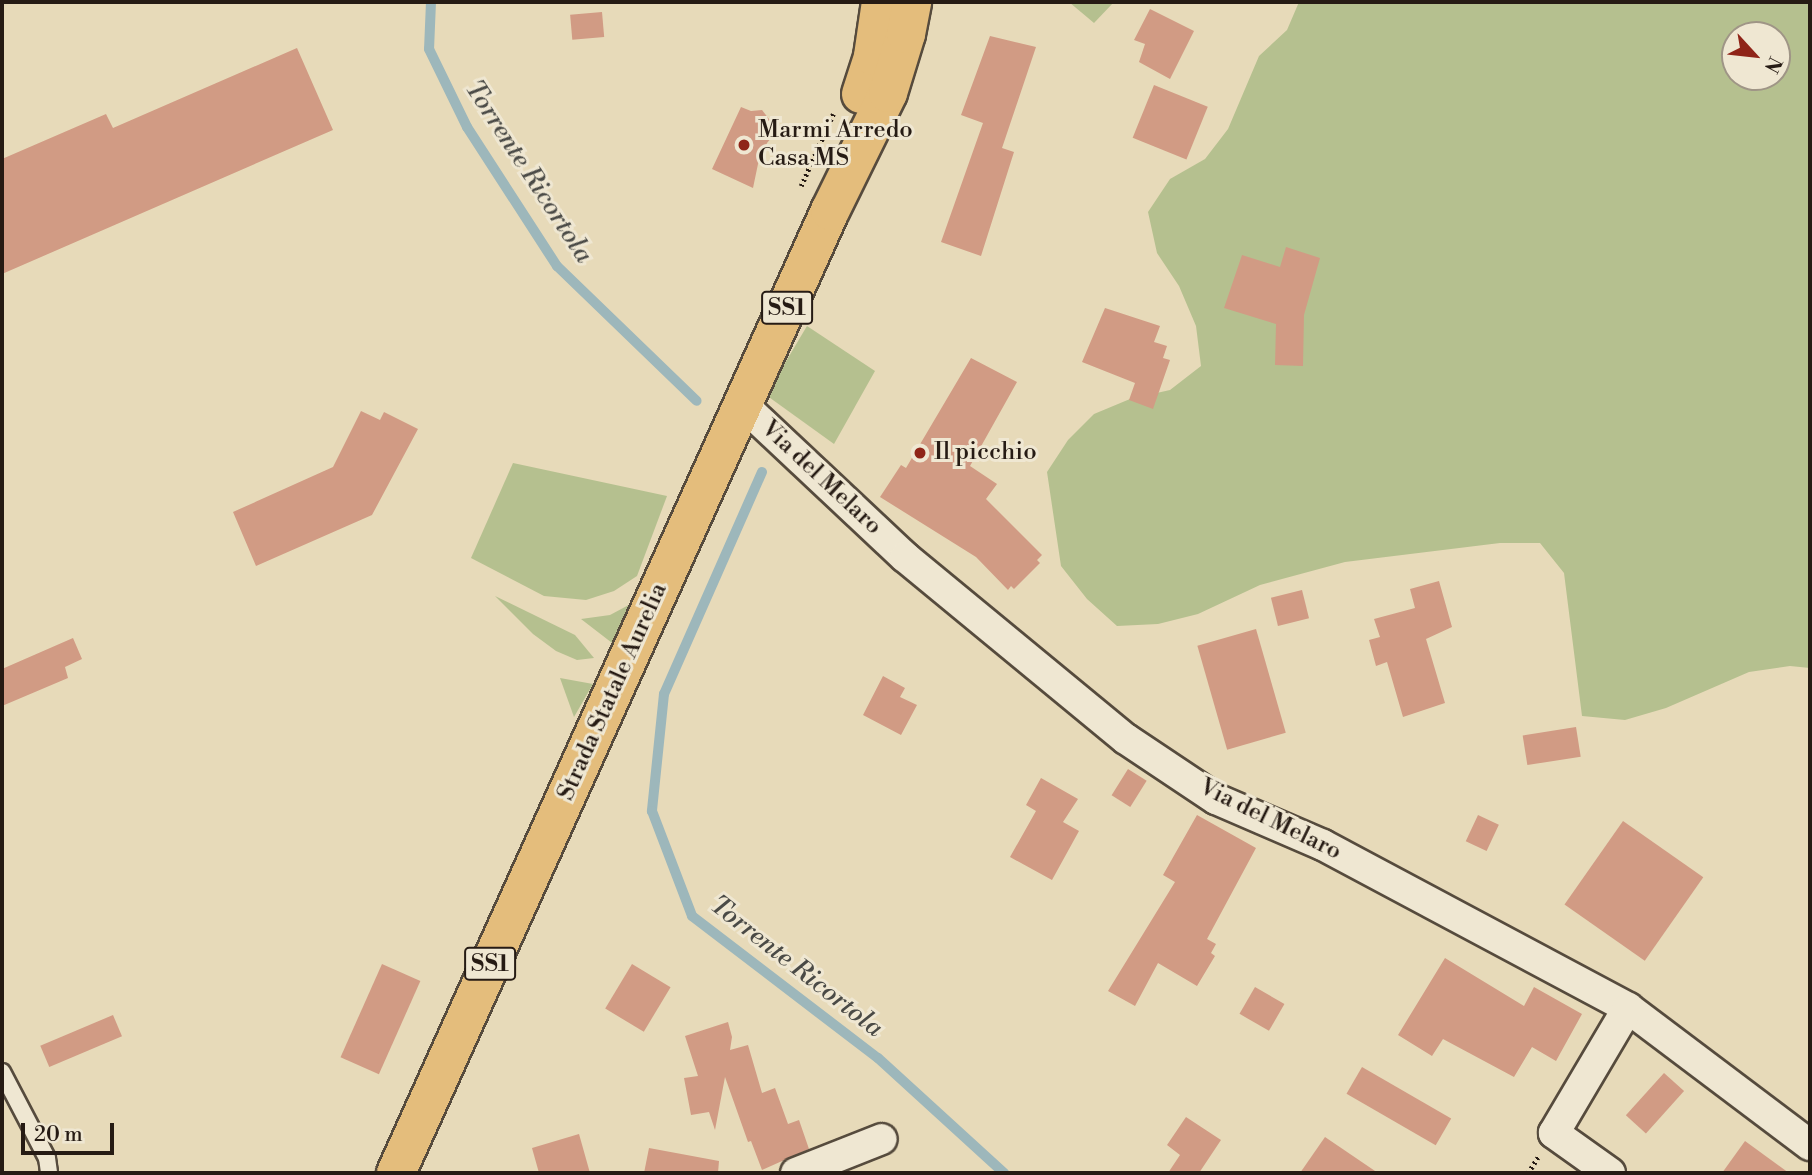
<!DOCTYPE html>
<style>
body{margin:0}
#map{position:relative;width:1812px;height:1175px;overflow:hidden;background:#e7dab9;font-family:"Libre Bodoni",serif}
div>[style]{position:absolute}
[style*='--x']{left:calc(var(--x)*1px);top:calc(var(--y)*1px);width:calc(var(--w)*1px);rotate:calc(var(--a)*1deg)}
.green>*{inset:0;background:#b5c08f}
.stream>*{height:10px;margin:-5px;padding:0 5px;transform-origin:5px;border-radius:5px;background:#9db7bb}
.building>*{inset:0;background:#d19b84;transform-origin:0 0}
.path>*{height:4.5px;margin-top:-2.25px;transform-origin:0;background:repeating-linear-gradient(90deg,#261b14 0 2px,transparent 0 5.5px)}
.roads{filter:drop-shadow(2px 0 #564b3d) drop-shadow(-2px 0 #564b3d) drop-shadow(0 2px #564b3d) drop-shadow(0 -2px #564b3d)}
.lane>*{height:16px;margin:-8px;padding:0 8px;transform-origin:8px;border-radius:8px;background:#efe7d2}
.street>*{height:30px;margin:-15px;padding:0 15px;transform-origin:15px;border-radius:15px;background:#efe7d2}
.primary>*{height:38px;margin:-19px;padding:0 19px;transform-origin:19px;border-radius:19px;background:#e4bd7c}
.dots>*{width:19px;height:19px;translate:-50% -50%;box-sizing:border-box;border:4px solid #efe7d2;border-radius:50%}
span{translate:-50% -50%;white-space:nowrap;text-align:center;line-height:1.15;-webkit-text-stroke:6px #efe7d2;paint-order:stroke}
.shield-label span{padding:2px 5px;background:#efe7d2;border:2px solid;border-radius:5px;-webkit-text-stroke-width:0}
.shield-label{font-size:23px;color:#261b14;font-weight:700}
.poi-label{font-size:24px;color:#261b14}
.left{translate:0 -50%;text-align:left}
.street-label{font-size:24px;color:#261b14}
.water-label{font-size:26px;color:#4a4a46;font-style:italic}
.frame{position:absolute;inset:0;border:4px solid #261b14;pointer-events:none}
.north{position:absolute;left:1721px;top:21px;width:70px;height:70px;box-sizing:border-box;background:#efe7d2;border:2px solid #9f9586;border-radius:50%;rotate:117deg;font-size:19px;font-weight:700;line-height:28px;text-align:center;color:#261b14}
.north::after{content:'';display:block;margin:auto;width:24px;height:32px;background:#8f2418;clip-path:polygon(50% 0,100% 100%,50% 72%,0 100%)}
.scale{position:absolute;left:21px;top:1123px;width:93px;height:32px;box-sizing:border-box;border:4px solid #261b14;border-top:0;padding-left:9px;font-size:21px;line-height:24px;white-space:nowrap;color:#261b14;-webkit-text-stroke:5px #efe7d2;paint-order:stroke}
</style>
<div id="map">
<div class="green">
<i style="clip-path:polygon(1069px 2px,1114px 2px,1094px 23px)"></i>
<i style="clip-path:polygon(evenodd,1299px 2px,1810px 2px,1810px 668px,1790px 666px,1749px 672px,1666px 708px,1625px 720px,1582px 716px,1564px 573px,1540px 543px,1500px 543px,1345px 562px,1260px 585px,1198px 614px,1158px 624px,1117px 626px,1087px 599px,1061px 566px,1047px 472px,1068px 440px,1094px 414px,1130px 399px,1170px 390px,1201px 366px,1196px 326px,1179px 286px,1157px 253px,1148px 212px,1170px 179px,1205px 159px,1228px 129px,1259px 56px,1287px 30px,1299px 2px,1735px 35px,1777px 35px,1777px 77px,1735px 77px,1735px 35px)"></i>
<i style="clip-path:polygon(807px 326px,875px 371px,834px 444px,766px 395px)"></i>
<i style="clip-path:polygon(513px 463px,667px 496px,637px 576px,614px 591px,586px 600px,544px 596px,471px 558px)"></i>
<i style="clip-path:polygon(495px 596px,575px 635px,594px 658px,577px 660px,556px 651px,533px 634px)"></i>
<i style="clip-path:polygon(640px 599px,616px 646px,581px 619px,610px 615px)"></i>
<i style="clip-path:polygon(560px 678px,593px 684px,574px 717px)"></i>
</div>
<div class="stream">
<i style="--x:431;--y:2;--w:47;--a:92.4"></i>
<i style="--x:429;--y:49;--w:87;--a:64"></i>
<i style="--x:467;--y:127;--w:166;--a:57.1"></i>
<i style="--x:557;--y:266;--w:194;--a:44"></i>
<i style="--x:762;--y:472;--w:243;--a:113.8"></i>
<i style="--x:664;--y:694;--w:118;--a:95.9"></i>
<i style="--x:652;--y:811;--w:112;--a:69.1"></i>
<i style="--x:692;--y:916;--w:234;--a:37.4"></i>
<i style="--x:878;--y:1058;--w:171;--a:42.4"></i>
</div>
<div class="building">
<i style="clip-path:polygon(1150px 9px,1194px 31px,1170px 79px,1139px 62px,1145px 44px,1134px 40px)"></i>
<i style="left:602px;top:12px;width:25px;height:32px;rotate:85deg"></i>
<i style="clip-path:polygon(990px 36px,1036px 47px,1002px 148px,1014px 152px,981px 256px,941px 242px,983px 123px,961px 115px)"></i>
<i style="clip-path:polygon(297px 48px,333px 130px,2px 274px,2px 159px,106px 114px,113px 128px)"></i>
<i style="left:1154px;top:85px;width:58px;height:57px;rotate:22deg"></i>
<i style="clip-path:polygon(741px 107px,751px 111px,762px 110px,769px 119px,781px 126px,767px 143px,758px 164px,753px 188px,712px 169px)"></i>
<i style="clip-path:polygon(1286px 247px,1320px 258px,1304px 315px,1303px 366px,1275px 365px,1276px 324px,1224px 308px,1242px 255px,1280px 267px)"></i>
<i style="clip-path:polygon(1105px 308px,1160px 326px,1154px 342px,1167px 346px,1163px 358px,1170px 360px,1153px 409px,1129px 400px,1135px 383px,1082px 362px)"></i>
<i style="clip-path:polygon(971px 358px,1017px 382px,970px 466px,997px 484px,986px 499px,1042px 555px,1037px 560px,1040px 563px,1014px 589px,1011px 586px,1008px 590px,976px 557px,880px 497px,901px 465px,906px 468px)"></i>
<i style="clip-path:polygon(361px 411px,380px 420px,384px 412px,418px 429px,372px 515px,256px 566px,233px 512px,333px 467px)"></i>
<i style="clip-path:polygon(1439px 581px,1452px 627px,1426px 639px,1445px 703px,1403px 717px,1387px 662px,1376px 666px,1369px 640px,1380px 637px,1374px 619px,1415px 608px,1410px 589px)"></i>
<i style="left:1302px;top:590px;width:29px;height:32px;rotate:76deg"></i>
<i style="left:1256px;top:629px;width:108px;height:61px;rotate:74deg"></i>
<i style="clip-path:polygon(73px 638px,82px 659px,65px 667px,68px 678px,2px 706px,2px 669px)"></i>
<i style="clip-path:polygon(883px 676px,905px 688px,900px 697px,917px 705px,901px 735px,863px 715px)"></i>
<i style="left:1576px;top:727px;width:30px;height:54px;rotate:81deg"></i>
<i style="left:1128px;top:769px;width:22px;height:31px;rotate:32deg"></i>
<i style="clip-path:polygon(1041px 778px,1078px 799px,1063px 822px,1079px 831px,1052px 880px,1010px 857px,1036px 811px,1026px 805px)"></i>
<i style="clip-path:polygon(1197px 815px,1256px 848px,1207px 939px,1216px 944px,1211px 953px,1215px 956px,1197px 986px,1158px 963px,1135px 1006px,1108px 991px,1175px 882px,1163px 875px)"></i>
<i style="left:1478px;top:815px;width:23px;height:29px;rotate:25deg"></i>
<i style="left:1623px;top:821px;width:98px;height:102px;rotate:35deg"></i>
<i style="clip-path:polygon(1445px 958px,1524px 1006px,1534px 987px,1582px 1014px,1556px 1061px,1532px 1047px,1514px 1077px,1443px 1039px,1432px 1056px,1398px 1035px)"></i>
<i style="left:382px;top:964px;width:42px;height:102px;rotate:24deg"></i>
<i style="left:632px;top:964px;width:45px;height:52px;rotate:31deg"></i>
<i style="left:1255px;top:987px;width:34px;height:31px;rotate:30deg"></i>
<i style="left:113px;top:1015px;width:23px;height:79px;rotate:67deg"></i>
<i style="clip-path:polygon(728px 1022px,732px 1037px,730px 1050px,748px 1045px,762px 1093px,775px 1088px,788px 1124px,799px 1120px,809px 1149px,762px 1170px,751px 1141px,748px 1142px,725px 1077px,715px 1130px,709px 1112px,691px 1115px,684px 1078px,698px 1076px,685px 1036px)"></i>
<i style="left:1362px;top:1067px;width:103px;height:31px;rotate:30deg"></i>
<i style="left:1664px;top:1073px;width:27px;height:57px;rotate:42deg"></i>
<i style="clip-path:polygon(1186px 1117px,1221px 1140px,1199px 1173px,1168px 1173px,1180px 1155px,1167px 1145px)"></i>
<i style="clip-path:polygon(579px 1134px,590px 1173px,539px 1173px,532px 1148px)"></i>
<i style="clip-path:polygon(1325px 1137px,1378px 1173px,1300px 1173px)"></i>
<i style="clip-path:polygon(1745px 1141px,1789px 1173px,1722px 1173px)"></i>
<i style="clip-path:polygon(649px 1148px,719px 1161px,718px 1173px,644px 1173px)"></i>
</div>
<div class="path">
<i style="--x:801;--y:186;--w:79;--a:-66"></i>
<i style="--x:1528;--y:1173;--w:19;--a:-58"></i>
</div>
<div class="roads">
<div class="lane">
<i style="--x:2;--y:1072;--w:97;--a:62.4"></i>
<i style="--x:47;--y:1158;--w:15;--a:82"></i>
</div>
<div class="street">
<i style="--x:743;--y:405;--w:222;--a:43.2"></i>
<i style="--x:905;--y:557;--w:286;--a:39.5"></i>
<i style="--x:1126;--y:739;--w:108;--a:33.7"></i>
<i style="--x:1216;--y:799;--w:116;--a:23.3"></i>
<i style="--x:1323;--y:845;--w:346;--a:28.1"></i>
<i style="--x:1628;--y:1008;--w:228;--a:37"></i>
<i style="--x:796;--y:1173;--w:92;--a:-21.6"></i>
<i style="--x:1610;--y:1173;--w:69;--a:-144.5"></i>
<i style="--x:1554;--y:1133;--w:145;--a:-59.4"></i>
</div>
<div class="primary">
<i style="--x:861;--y:94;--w:40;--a:-72"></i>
<i style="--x:873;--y:56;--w:55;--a:-81.6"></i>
<i style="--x:396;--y:1173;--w:1055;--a:-65.72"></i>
<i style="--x:830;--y:211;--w:131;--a:-63.8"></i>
<i style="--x:888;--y:93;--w:62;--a:-73"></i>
<i style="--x:906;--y:34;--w:33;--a:-79"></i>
</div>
</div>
<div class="dots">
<i style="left:744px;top:145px;background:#8f2418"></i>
<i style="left:920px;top:453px;background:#8f2418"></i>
</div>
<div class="shield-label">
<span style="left:787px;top:308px">SS1</span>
<span style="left:490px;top:964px">SS1</span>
</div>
<div class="poi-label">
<span class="left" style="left:758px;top:145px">Marmi Arredo<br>Casa MS</span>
<span class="left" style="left:934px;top:453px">Il picchio</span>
</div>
<div class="street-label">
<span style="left:821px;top:478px;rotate:43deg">Via del Melaro</span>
<span style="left:613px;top:692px;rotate:-66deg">Strada Statale Aurelia</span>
<span style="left:1270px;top:820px;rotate:26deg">Via del Melaro</span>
</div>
<div class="water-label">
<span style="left:528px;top:172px;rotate:57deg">Torrente Ricortola</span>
<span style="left:796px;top:967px;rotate:38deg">Torrente Ricortola</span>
</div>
<div class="frame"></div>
<div class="north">N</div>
<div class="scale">20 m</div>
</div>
